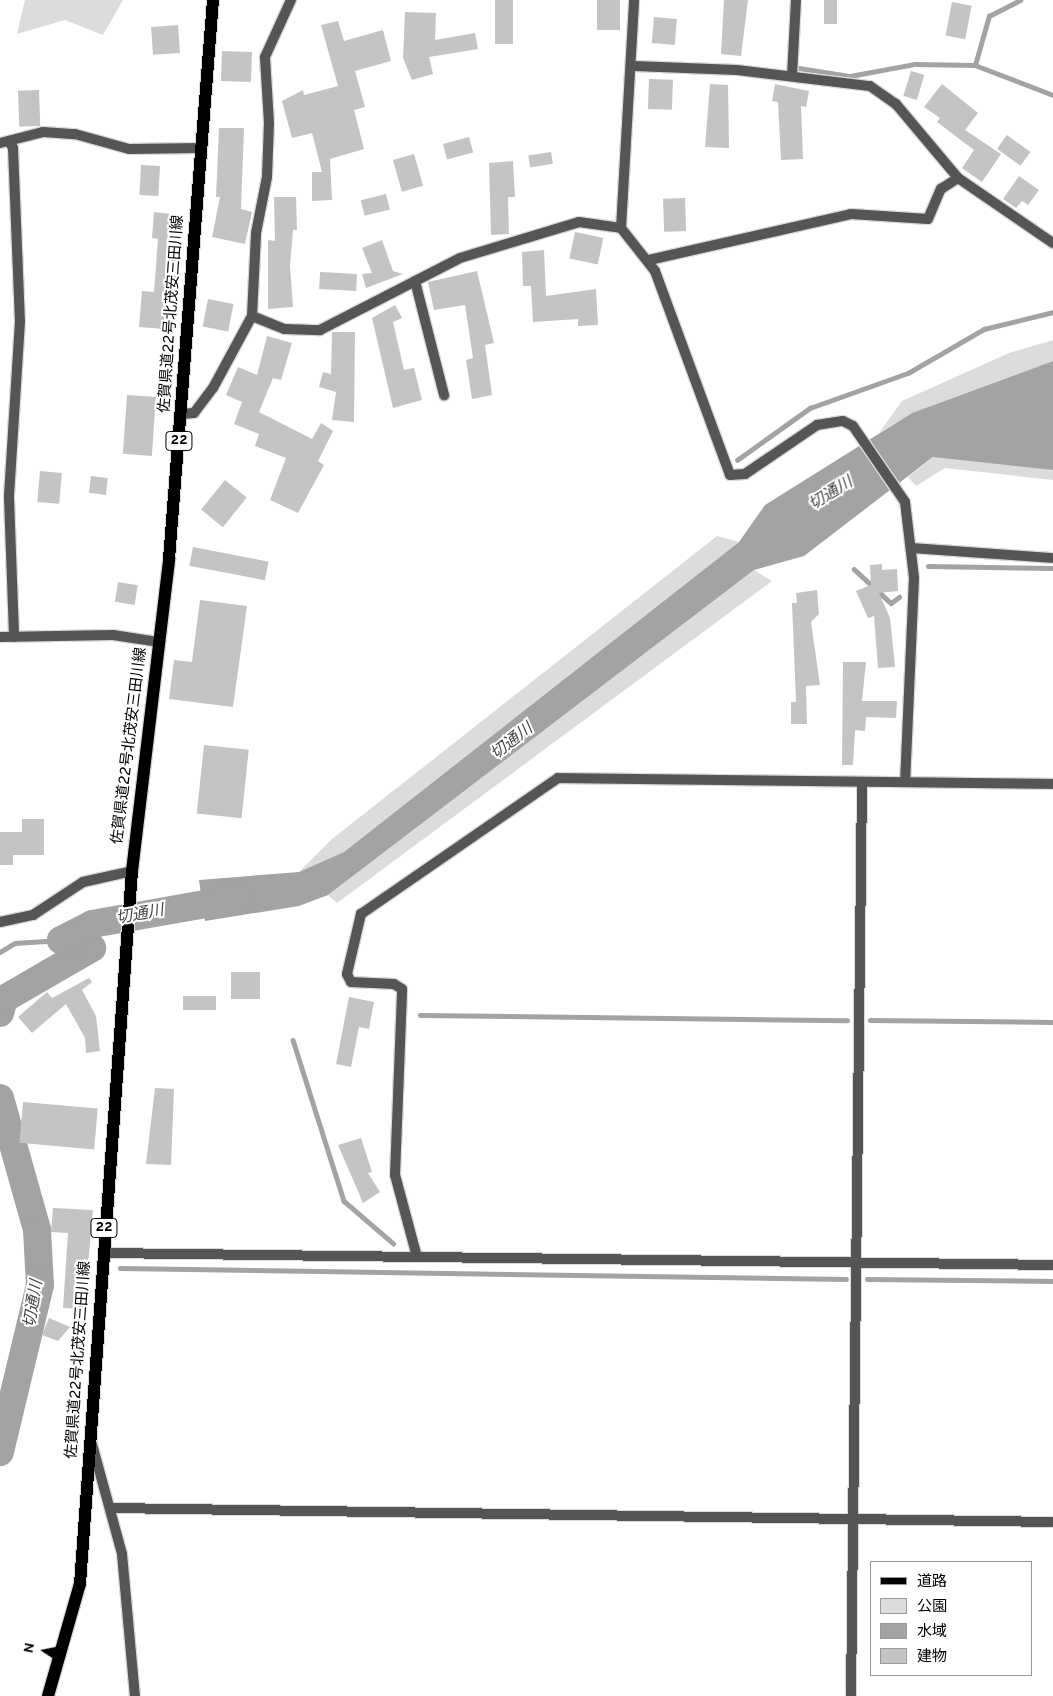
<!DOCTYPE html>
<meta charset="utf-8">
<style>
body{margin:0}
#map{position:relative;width:1053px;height:1696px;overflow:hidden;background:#fff;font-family:Overpass,"Noto Sans JP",sans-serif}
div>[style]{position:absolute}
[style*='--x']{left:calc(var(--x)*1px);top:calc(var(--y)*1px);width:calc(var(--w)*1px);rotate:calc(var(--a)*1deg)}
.green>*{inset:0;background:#dcdcdc}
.water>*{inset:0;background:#a3a3a3}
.stream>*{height:4.5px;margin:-2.25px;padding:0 2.25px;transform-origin:2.25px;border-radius:2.25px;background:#a3a3a3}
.river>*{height:28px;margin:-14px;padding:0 14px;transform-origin:14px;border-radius:14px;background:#a3a3a3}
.building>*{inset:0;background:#c4c4c4;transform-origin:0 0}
.roads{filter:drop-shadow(1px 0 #dbdbdb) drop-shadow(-1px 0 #dbdbdb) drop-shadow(0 1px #dbdbdb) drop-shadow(0 -1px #dbdbdb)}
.minor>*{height:10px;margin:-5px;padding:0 5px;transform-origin:5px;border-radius:5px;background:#555}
.tertiary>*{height:10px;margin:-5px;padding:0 5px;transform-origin:5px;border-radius:5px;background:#555}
.primary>*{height:12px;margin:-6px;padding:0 6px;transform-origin:6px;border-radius:6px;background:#000}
span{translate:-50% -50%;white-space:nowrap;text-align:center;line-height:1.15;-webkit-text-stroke:4px #fff;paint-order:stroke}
.shield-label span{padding:1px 4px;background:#fff;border:1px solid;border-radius:4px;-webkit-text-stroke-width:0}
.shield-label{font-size:14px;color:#000;font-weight:700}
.street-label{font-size:15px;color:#000}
.water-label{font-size:16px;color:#444;font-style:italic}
.legend{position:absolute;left:870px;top:1561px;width:162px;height:115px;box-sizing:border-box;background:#fff;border:1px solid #999;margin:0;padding:6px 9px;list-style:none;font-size:15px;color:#000}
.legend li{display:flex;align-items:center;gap:10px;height:25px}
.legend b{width:25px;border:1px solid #999}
.north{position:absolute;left:20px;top:1626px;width:50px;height:50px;-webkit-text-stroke:4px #fff;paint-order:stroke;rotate:281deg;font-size:14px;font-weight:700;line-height:20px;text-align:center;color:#000}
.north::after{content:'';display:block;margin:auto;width:18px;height:22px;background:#000;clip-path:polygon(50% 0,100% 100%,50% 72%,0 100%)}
</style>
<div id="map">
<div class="green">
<i style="clip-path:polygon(25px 0,123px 0,103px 35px,65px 20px,17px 34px)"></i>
<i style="clip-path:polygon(1053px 340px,1053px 361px,912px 413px,879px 433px,902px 401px,1009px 353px)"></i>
<i style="clip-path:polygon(955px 456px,1053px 470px,1053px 480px,945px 468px,916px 486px,908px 477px,934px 457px)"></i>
<i style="clip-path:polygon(717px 536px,739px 542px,344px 852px,299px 872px,332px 839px)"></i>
<i style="clip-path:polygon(754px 570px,772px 581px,337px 903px,328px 895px)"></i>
</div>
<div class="water">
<i style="clip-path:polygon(1053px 361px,1053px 470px,933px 457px,804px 556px,754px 570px,328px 895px,299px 906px,205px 921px,199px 880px,299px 872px,344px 852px,739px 542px,765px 505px,912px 413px)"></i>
</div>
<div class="stream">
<i style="--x:975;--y:65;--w:84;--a:21"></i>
<i style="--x:799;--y:68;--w:52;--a:8.9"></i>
<i style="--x:850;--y:76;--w:66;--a:-10.5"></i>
<i style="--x:915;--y:64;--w:60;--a:1"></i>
<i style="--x:975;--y:65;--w:51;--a:-74.1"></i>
<i style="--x:989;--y:16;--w:35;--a:-27"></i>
<i style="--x:737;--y:460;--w:90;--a:-35.5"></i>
<i style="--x:810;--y:408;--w:104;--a:-19.7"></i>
<i style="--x:908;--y:373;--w:88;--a:-30.1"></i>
<i style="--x:984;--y:329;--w:71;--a:-13.8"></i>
<i style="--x:928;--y:566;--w:125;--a:0.9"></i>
<i style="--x:854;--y:569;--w:50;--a:42.6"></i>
<i style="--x:891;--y:603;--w:10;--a:-37"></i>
<i style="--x:0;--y:952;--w:17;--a:-31"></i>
<i style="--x:15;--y:943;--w:46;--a:-3.7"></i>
<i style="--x:420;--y:1015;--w:427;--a:0.7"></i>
<i style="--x:870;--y:1020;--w:183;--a:0.6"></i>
<i style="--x:293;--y:1040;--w:169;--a:72.4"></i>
<i style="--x:344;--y:1201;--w:65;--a:40.6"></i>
<i style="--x:120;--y:1268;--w:726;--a:0.87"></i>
<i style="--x:867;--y:1279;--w:186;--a:0.6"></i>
</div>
<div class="river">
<i style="--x:0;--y:1013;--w:15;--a:-74"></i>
<i style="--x:4;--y:999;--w:102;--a:-30.1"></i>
<i style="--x:92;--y:948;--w:32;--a:-166"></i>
<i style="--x:61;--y:940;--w:35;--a:-27"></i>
<i style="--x:92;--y:924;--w:149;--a:-10"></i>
<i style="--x:0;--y:1098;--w:137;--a:74.3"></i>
<i style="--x:37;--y:1230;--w:55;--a:86.9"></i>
<i style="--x:40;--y:1285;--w:172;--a:103.5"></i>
</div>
<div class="building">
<i style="left:495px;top:0;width:18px;height:44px"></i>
<i style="left:597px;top:0;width:23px;height:30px"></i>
<i style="clip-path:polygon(724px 0,748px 0,741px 56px,721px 54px)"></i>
<i style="left:824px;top:0;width:13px;height:24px"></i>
<i style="left:952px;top:2px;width:20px;height:34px;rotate:11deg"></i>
<i style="clip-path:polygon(405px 12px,436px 13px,435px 40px,475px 33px,478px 49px,429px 57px,433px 74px,412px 80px,403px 58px)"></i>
<i style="left:654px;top:17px;width:23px;height:26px;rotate:5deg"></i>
<i style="clip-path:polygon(338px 21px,344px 41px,383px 30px,391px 61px,355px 71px,365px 107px,354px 110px,364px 149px,330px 159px,332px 200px,312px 201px,312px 172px,322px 172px,312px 133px,292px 138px,282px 101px,303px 90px,304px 95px,338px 86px,321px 25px)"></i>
<i style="left:178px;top:25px;width:28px;height:27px;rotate:86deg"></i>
<i style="left:222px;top:51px;width:30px;height:30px;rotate:2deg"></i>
<i style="left:911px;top:71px;width:14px;height:26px;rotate:17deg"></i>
<i style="left:649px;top:79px;width:24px;height:30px;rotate:2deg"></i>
<i style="clip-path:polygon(710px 84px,728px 85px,729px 148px,705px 147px)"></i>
<i style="clip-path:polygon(775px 84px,809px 91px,806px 107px,801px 106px,803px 159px,781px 160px,778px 102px,772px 101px)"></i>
<i style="clip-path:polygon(942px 84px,978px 113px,965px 130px,1001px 154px,982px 182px,962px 168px,974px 150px,937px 122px,940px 118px,924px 107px)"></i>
<i style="left:39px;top:90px;width:36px;height:21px;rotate:88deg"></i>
<i style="clip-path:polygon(219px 128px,244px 128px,241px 209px,252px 212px,245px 244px,212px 237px,220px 197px,216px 197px)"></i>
<i style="left:1007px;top:135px;width:29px;height:17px;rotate:36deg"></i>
<i style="left:469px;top:137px;width:16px;height:27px;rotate:75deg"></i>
<i style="left:551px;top:152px;width:12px;height:23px;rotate:81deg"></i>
<i style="left:414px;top:154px;width:33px;height:22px;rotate:74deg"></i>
<i style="clip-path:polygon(513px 161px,515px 197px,508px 197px,509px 234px,491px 235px,489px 163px)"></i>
<i style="left:141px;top:165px;width:19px;height:30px;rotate:3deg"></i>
<i style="clip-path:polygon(1019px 176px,1039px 190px,1028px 205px,1022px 201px,1016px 208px,1003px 199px)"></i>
<i style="left:386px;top:194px;width:16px;height:26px;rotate:76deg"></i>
<i style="clip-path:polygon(274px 197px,296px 197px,297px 230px,293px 230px,290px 266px,293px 307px,268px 309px,268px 240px,275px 241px)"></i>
<i style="left:685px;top:198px;width:33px;height:22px;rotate:88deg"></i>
<i style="clip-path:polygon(154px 212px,180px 215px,176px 277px,168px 277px,164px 329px,139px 327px,142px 291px,154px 292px,158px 239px,152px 238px)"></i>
<i style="left:575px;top:232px;width:29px;height:27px;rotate:12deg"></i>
<i style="clip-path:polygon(382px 240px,393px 271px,403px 274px,366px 288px,362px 274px,372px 273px,362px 248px)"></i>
<i style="clip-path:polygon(544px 250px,546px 296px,596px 289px,598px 325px,578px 326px,578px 319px,533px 322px,531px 286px,523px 286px,522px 252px)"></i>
<i style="clip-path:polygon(477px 271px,494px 343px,485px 345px,492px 395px,472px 399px,466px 360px,473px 358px,465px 305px,434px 310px,428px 282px)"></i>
<i style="left:357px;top:274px;width:17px;height:37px;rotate:93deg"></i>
<i style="left:208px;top:299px;width:26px;height:28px;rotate:11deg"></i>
<i style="clip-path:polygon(395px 305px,402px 318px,393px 322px,404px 370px,414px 368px,422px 400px,393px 408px,372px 318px)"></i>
<i style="clip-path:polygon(332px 332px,355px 332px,354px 422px,332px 420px,336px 392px,319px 387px,323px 372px,331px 374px)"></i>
<i style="clip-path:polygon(267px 336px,292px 343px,281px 380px,273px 378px,259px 412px,312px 439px,321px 423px,333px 431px,318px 461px,324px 465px,298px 513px,270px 500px,286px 458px,255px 446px,259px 434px,234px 424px,242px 402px,226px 395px,238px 367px,257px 375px)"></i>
<i style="left:127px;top:395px;width:29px;height:59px;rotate:4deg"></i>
<i style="left:40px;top:471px;width:22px;height:31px;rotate:5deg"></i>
<i style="left:91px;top:476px;width:17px;height:17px;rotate:7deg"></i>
<i style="left:225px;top:480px;width:28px;height:38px;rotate:39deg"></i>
<i style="left:193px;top:547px;width:77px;height:19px;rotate:11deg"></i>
<i style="clip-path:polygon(882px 564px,882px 570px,897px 569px,898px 591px,879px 593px,890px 618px,895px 667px,878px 668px,874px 616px,868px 618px,856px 591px,871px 585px,870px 565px)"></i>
<i style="left:118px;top:582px;width:20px;height:20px;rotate:9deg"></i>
<i style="clip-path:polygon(817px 590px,819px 614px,811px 622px,820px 685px,806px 686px,807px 724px,791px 724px,791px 702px,796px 702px,792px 603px,797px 603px,796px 593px)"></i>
<i style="clip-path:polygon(200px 600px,247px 606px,233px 707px,169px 699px,174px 660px,192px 662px)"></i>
<i style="clip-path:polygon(843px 662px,866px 662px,862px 701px,897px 701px,896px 718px,866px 717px,865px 731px,855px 730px,853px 765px,842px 765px)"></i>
<i style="left:204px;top:745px;width:45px;height:69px;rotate:6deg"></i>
<i style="clip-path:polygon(22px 819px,44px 819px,44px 855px,13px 855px,13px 865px,0 865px,0 832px,22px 832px)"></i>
<i style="left:260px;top:972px;width:27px;height:29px;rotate:90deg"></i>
<i style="clip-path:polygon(89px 978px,92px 982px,82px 990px,96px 1016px,100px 1051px,86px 1053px,85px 1038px,66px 1004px,32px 1033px,18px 1017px,47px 992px,52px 998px)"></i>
<i style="left:183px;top:996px;width:33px;height:14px"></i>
<i style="clip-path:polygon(349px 997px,374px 1002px,369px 1029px,359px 1027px,351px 1067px,336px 1064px)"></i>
<i style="clip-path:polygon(155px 1088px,174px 1089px,171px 1165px,146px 1164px)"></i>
<i style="left:23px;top:1102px;width:75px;height:41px;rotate:5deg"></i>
<i style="clip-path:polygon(361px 1138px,372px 1172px,368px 1173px,380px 1192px,363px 1203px,338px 1145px)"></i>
<i style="clip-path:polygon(53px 1208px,93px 1210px,84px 1309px,63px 1308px,68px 1233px,51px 1232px)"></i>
<i style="clip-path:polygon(49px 1318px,70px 1327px,58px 1341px,42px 1335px)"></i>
</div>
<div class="roads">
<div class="minor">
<i style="--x:634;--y:66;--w:103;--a:2.2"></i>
<i style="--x:737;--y:70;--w:134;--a:6.9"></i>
<i style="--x:870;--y:86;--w:32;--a:35"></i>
<i style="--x:896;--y:104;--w:97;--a:50"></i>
<i style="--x:958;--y:178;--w:115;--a:34.4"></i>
<i style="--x:792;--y:76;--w:76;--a:-87"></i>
<i style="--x:9;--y:141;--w:8;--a:60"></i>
<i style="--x:13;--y:148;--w:173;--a:87.7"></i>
<i style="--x:20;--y:321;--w:177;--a:93.6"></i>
<i style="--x:9;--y:498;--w:139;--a:87.9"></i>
<i style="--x:0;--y:143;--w:44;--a:-14.3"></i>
<i style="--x:43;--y:132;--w:32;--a:4"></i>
<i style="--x:75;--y:134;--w:56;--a:15.5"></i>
<i style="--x:129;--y:149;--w:71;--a:-0.8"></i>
<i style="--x:621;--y:228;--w:228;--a:-86.7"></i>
<i style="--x:649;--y:260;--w:207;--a:-12.8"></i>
<i style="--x:851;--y:214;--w:77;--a:3.7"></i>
<i style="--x:928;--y:219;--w:33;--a:-67"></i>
<i style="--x:941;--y:189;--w:20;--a:-33"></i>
<i style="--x:415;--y:281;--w:118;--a:75.7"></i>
<i style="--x:252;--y:316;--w:35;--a:22"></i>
<i style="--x:285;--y:329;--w:35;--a:2"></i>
<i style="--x:320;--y:330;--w:157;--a:-27.2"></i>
<i style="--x:460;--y:258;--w:124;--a:-16.8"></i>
<i style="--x:579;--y:222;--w:42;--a:8.1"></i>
<i style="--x:621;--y:228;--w:55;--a:51.7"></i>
<i style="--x:655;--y:271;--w:217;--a:69.8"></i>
<i style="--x:730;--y:475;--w:15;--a:-4"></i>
<i style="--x:745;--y:474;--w:87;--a:-34.2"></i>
<i style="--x:817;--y:425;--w:26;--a:-9"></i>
<i style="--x:843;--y:421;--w:11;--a:27"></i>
<i style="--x:853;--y:426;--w:92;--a:55.6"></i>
<i style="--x:905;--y:502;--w:77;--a:83.2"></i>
<i style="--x:914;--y:578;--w:204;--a:92.5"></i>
<i style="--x:181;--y:414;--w:13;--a:-4"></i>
<i style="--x:194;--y:413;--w:31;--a:-53"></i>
<i style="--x:213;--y:388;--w:82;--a:-61.6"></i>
<i style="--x:252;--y:316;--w:83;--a:-87.2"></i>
<i style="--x:256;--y:233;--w:57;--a:-78.9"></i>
<i style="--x:267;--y:177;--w:54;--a:-87.9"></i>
<i style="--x:269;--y:123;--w:66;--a:-93.5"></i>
<i style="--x:265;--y:57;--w:63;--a:-65.5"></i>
<i style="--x:913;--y:548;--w:140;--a:4.1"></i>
<i style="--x:0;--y:637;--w:113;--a:-1"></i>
<i style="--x:113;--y:635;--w:47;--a:8.7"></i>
<i style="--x:0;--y:922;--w:34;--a:-12"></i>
<i style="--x:33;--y:915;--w:60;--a:-33.4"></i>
<i style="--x:83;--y:882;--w:50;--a:-12.7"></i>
<i style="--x:417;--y:1257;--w:85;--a:-105"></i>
<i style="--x:395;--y:1175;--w:186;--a:-87.8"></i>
<i style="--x:402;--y:989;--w:9;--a:-148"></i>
<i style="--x:394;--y:984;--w:43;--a:-177.3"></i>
<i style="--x:351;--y:982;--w:9;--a:-117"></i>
<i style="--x:347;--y:974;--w:62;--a:-76.9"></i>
<i style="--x:361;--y:914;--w:239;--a:-34.6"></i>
<i style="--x:558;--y:778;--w:495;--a:0.7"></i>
<i style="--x:92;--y:1444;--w:114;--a:74.7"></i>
<i style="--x:122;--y:1554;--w:143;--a:84.8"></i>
<i style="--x:111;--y:1508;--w:942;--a:0.85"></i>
<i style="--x:851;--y:1696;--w:913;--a:-89.31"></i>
</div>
<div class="tertiary">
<i style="--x:103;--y:1253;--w:950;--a:0.72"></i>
</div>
<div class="primary">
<i style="--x:48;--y:1696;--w:116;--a:-74.1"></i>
<i style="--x:80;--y:1584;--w:715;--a:-85.83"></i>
<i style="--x:132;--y:871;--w:314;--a:-83.2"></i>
<i style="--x:169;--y:559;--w:561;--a:-85.5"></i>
</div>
</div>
<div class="shield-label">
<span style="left:179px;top:441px">22</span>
<span style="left:104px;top:1228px">22</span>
</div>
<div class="street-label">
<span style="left:172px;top:314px;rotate:-86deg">佐賀県道22号北茂安三田川線</span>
<span style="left:130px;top:746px;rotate:-83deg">佐賀県道22号北茂安三田川線</span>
<span style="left:79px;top:1360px;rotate:-86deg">佐賀県道22号北茂安三田川線</span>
</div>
<div class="water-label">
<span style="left:831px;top:494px;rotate:-32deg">切通川</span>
<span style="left:512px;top:742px;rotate:-38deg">切通川</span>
<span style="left:140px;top:915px;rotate:-10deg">切通川</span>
<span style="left:34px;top:1304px;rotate:-81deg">切通川</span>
</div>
<ul class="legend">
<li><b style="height:6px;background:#000"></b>道路</li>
<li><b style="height:14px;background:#dcdcdc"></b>公園</li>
<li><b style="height:14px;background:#a3a3a3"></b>水域</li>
<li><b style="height:14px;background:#c4c4c4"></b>建物</li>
</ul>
<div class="north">N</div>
</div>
